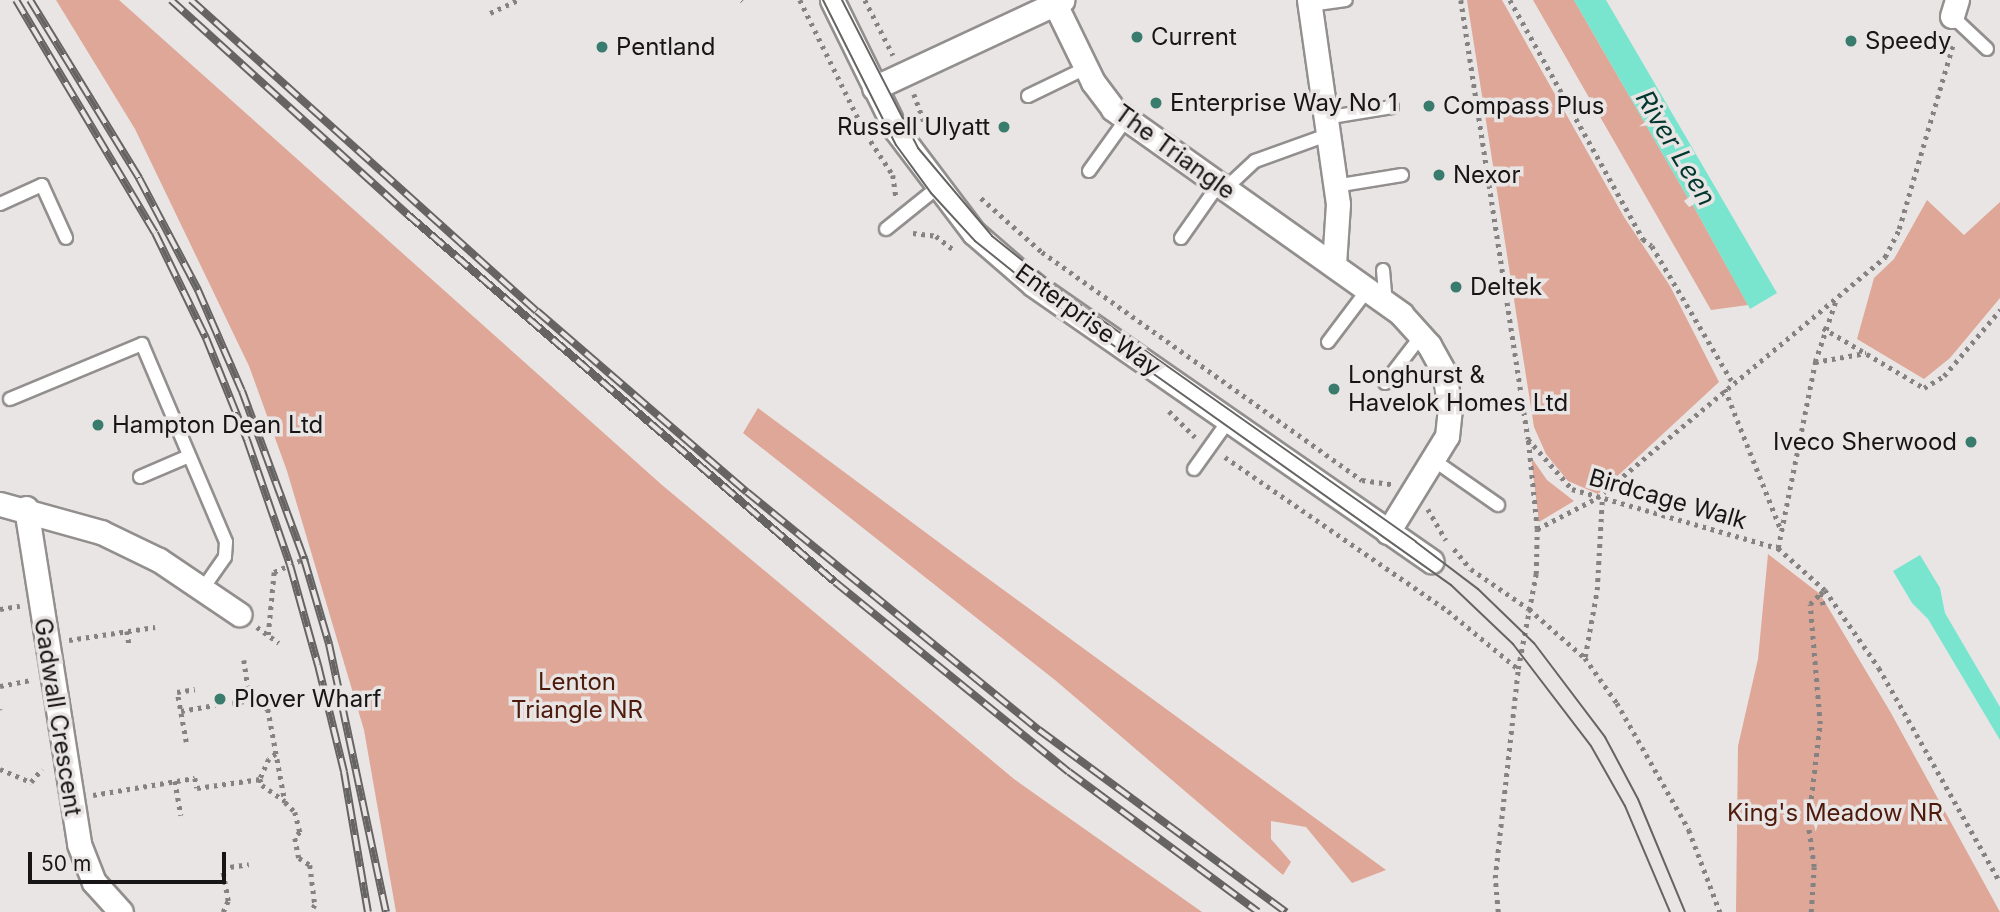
<!DOCTYPE html>
<style>
body{margin:0}
#map{position:relative;width:2000px;height:912px;overflow:hidden;background:#e9e5e4;font-family:Inter,sans-serif}
div>[style]{position:absolute}
[style*='--x']{left:calc(var(--x)*1px);top:calc(var(--y)*1px);width:calc(var(--w)*1px);rotate:calc(var(--a)*1deg)}
.green>*{inset:0;background:#dea797}
.water>*{inset:0;background:#79e5ce}
.path>*{height:4.5px;margin-top:-2.25px;transform-origin:0;background:repeating-linear-gradient(90deg,#858282 0 3.5px,transparent 0 8.5px)}
.roads{filter:drop-shadow(2px 0 #928f8e) drop-shadow(-2px 0 #928f8e) drop-shadow(0 2px #928f8e) drop-shadow(0 -2px #928f8e)}
.lane>*{height:12px;margin:-6px;padding:0 6px;transform-origin:6px;border-radius:6px;background:#fff}
.street>*{height:23px;margin:-11.5px;padding:0 11.5px;transform-origin:11.5px;border-radius:11.5px;background:#fff}
.tram>*{height:2px;margin:-1px;padding:0 1px;transform-origin:1px;border-radius:1px;background:#666463}
.rail>*{height:8px;margin-top:-4px;transform-origin:0;background:repeating-linear-gradient(90deg,#e9e5e4 0 16px,#666463 0 32px);box-sizing:border-box;border-block:2px solid #666463}
.dots>*{width:19px;height:19px;translate:-50% -50%;box-sizing:border-box;border:4px solid #e9e5e4;border-radius:50%}
span{translate:-50% -50%;white-space:nowrap;text-align:center;line-height:1.15;-webkit-text-stroke:7px #e9e5e4;paint-order:stroke}
.poi-label{font-size:24px;color:#171515}
.left{translate:0 -50%;text-align:left}
.right{translate:-100% -50%;text-align:right}
.street-label{font-size:24px;color:#171515}
.park-label{font-size:24px;color:#4d1a0c}
.water-label{font-size:26px;color:#01372e;font-style:italic}
.scale{position:absolute;left:28px;top:852px;width:198px;height:32px;box-sizing:border-box;border:4px solid #171515;border-top:0;padding-left:9px;font-size:21px;line-height:24px;white-space:nowrap;color:#171515;-webkit-text-stroke:5px #e9e5e4;paint-order:stroke}
</style>
<div id="map">
<div class="green">
<i style="clip-path:polygon(56px 0,119px 0,662px 485px,1014px 779px,1202px 912px,396px 912px,364px 730px,287px 471px,249px 366px,135px 129px)"></i>
<i style="clip-path:polygon(1467px 0,1502px 0,1624px 217px,1670px 286px,1719px 382px,1598px 494px,1568px 481px,1546px 454px,1534px 427px)"></i>
<i style="clip-path:polygon(1533px 0,1574px 0,1688px 198px,1684px 201px,1689px 207px,1693px 205px,1748px 305px,1711px 310px)"></i>
<i style="clip-path:polygon(1927px 200px,1964px 235px,2000px 202px,2000px 298px,1950px 358px,1924px 379px,1857px 339px,1874px 278px,1894px 259px)"></i>
<i style="clip-path:polygon(758px 408px,964px 561px,1386px 870px,1352px 883px,1306px 827px,1271px 821px,1271px 839px,1291px 862px,1283px 875px,1055px 680px,743px 433px)"></i>
<i style="clip-path:polygon(1531px 457px,1547px 480px,1574px 501px,1539px 522px)"></i>
<i style="clip-path:polygon(1768px 554px,1820px 594px,1891px 713px,2000px 912px,1736px 912px,1738px 746px,1758px 659px)"></i>
</div>
<div class="water">
<i style="clip-path:polygon(1574px 0,1606px 0,1777px 293px,1750px 309px,1693px 205px,1698px 198px,1693px 193px,1688px 198px)"></i>
<i style="clip-path:polygon(1920px 555px,1940px 588px,1945px 613px,2000px 707px,2000px 740px,1928px 619px,1912px 603px,1893px 571px)"></i>
</div>
<div class="path">
<i style="--x:742;--y:0;--w:1;--a:45"></i>
<i style="--x:800;--y:0;--w:149;--a:63.8"></i>
<i style="--x:866;--y:134;--w:49;--a:56.6"></i>
<i style="--x:893;--y:175;--w:21;--a:82"></i>
<i style="--x:865;--y:0;--w:62;--a:63"></i>
<i style="--x:1461;--y:0;--w:444;--a:81.3"></i>
<i style="--x:1528;--y:439;--w:67;--a:48.7"></i>
<i style="--x:1572;--y:489;--w:214;--a:16"></i>
<i style="--x:1778;--y:548;--w:63;--a:41.8"></i>
<i style="--x:1825;--y:590;--w:95;--a:55.3"></i>
<i style="--x:1879;--y:668;--w:246;--a:60.5"></i>
<i style="--x:1510;--y:0;--w:274;--a:60.9"></i>
<i style="--x:1643;--y:239;--w:11;--a:38"></i>
<i style="--x:1652;--y:246;--w:159;--a:59.4"></i>
<i style="--x:490;--y:13;--w:31;--a:-25"></i>
<i style="--x:914;--y:94;--w:33;--a:70"></i>
<i style="--x:981;--y:198;--w:81;--a:41.5"></i>
<i style="--x:1042;--y:252;--w:393;--a:35.5"></i>
<i style="--x:1362;--y:480;--w:30;--a:8"></i>
<i style="--x:913;--y:233;--w:23;--a:7"></i>
<i style="--x:936;--y:236;--w:24;--a:38"></i>
<i style="--x:1823;--y:328;--w:117;--a:30.7"></i>
<i style="--x:1924;--y:388;--w:23;--a:-31"></i>
<i style="--x:1944;--y:376;--w:87;--a:-49.7"></i>
<i style="--x:1815;--y:362;--w:52;--a:-10"></i>
<i style="--x:1725;--y:389;--w:149;--a:68.3"></i>
<i style="--x:1169;--y:411;--w:37;--a:45"></i>
<i style="--x:1225;--y:457;--w:271;--a:34.6"></i>
<i style="--x:1448;--y:611;--w:91;--a:39.6"></i>
<i style="--x:1518;--y:669;--w:97;--a:-79.3"></i>
<i style="--x:1536;--y:574;--w:45;--a:-88.7"></i>
<i style="--x:1537;--y:529;--w:90;--a:-95.7"></i>
<i style="--x:1428;--y:509;--w:36;--a:60"></i>
<i style="--x:1537;--y:529;--w:68;--a:-27.3"></i>
<i style="--x:1597;--y:498;--w:376;--a:-39.9"></i>
<i style="--x:1885;--y:257;--w:31;--a:-63"></i>
<i style="--x:1899;--y:229;--w:193;--a:-73.7"></i>
<i style="--x:1778;--y:548;--w:190;--a:-78.7"></i>
<i style="--x:1815;--y:362;--w:65;--a:-71.3"></i>
<i style="--x:1454;--y:549;--w:26;--a:50"></i>
<i style="--x:1471;--y:569;--w:70;--a:34.6"></i>
<i style="--x:1529;--y:609;--w:74;--a:41.2"></i>
<i style="--x:1585;--y:658;--w:55;--a:54.6"></i>
<i style="--x:1617;--y:703;--w:146;--a:60.4"></i>
<i style="--x:1689;--y:830;--w:88;--a:69.3"></i>
<i style="--x:1823;--y:605;--w:11;--a:-105"></i>
<i style="--x:1820;--y:594;--w:6;--a:-39"></i>
<i style="--x:0;--y:609;--w:20;--a:-9"></i>
<i style="--x:257;--y:627;--w:27;--a:36"></i>
<i style="--x:127;--y:631;--w:13;--a:81"></i>
<i style="--x:268;--y:635;--w:63;--a:-84.6"></i>
<i style="--x:274;--y:572;--w:37;--a:-24"></i>
<i style="--x:69;--y:640;--w:87;--a:-8.6"></i>
<i style="--x:1585;--y:657;--w:68;--a:-79.8"></i>
<i style="--x:1597;--y:590;--w:90;--a:-86.8"></i>
<i style="--x:244;--y:660;--w:40;--a:81.5"></i>
<i style="--x:0;--y:686;--w:31;--a:-11"></i>
<i style="--x:232;--y:703;--w:18;--a:-9"></i>
<i style="--x:250;--y:700;--w:20;--a:27"></i>
<i style="--x:268;--y:709;--w:95;--a:79.6"></i>
<i style="--x:285;--y:802;--w:14;--a:45"></i>
<i style="--x:295;--y:812;--w:21;--a:76"></i>
<i style="--x:300;--y:832;--w:8;--a:130"></i>
<i style="--x:295;--y:838;--w:20;--a:79"></i>
<i style="--x:299;--y:858;--w:13;--a:32"></i>
<i style="--x:310;--y:865;--w:40;--a:82.9"></i>
<i style="--x:315;--y:905;--w:8;--a:120"></i>
<i style="--x:0;--y:709;--w:1;--a:90"></i>
<i style="--x:181;--y:711;--w:36;--a:-10"></i>
<i style="--x:186;--y:742;--w:51;--a:-100.2"></i>
<i style="--x:177;--y:692;--w:18;--a:-9"></i>
<i style="--x:276;--y:754;--w:9;--a:144"></i>
<i style="--x:269;--y:759;--w:22;--a:114"></i>
<i style="--x:260;--y:779;--w:6;--a:72"></i>
<i style="--x:262;--y:785;--w:28;--a:35"></i>
<i style="--x:0;--y:769;--w:34;--a:23"></i>
<i style="--x:31;--y:782;--w:17;--a:-50"></i>
<i style="--x:175;--y:781;--w:35;--a:80"></i>
<i style="--x:93;--y:795;--w:103;--a:-9.5"></i>
<i style="--x:195;--y:778;--w:10;--a:79"></i>
<i style="--x:197;--y:788;--w:64;--a:-8.1"></i>
<i style="--x:223;--y:912;--w:12;--a:-66"></i>
<i style="--x:228;--y:901;--w:34;--a:-100"></i>
<i style="--x:222;--y:868;--w:27;--a:-8"></i>
<i style="--x:1498;--y:912;--w:34;--a:-95"></i>
<i style="--x:1495;--y:878;--w:210;--a:-83.7"></i>
<i style="--x:1811;--y:912;--w:45;--a:-86.2"></i>
<i style="--x:1814;--y:867;--w:43;--a:-97.9"></i>
<i style="--x:1808;--y:824;--w:101;--a:-83.2"></i>
<i style="--x:1820;--y:724;--w:120;--a:-94.8"></i>
<i style="--x:1810;--y:604;--w:14;--a:-45"></i>
</div>
<div class="roads">
<div class="lane">
<i style="--x:1310;--y:5;--w:36;--a:-8"></i>
<i style="--x:1952;--y:16;--w:48;--a:43.3"></i>
<i style="--x:1028;--y:96;--w:64;--a:-25.8"></i>
<i style="--x:1325;--y:118;--w:68;--a:-9.3"></i>
<i style="--x:1089;--y:171;--w:65;--a:-54.4"></i>
<i style="--x:1335;--y:186;--w:68;--a:-9.3"></i>
<i style="--x:1226;--y:188;--w:40;--a:-43"></i>
<i style="--x:1255;--y:161;--w:77;--a:-19.9"></i>
<i style="--x:0;--y:204;--w:46;--a:-24.3"></i>
<i style="--x:42;--y:185;--w:58;--a:65.6"></i>
<i style="--x:886;--y:229;--w:65;--a:-38.8"></i>
<i style="--x:1181;--y:238;--w:66;--a:-54.9"></i>
<i style="--x:1383;--y:270;--w:34;--a:85"></i>
<i style="--x:1328;--y:342;--w:66;--a:-53"></i>
<i style="--x:1385;--y:383;--w:59;--a:-52.5"></i>
<i style="--x:10;--y:399;--w:143;--a:-22.6"></i>
<i style="--x:142;--y:344;--w:215;--a:67"></i>
<i style="--x:226;--y:542;--w:15;--a:94"></i>
<i style="--x:225;--y:557;--w:38;--a:125"></i>
<i style="--x:1435;--y:461;--w:77;--a:34.9"></i>
<i style="--x:1194;--y:469;--w:60;--a:-54.5"></i>
<i style="--x:140;--y:477;--w:53;--a:-23.2"></i>
</div>
<div class="street">
<i style="--x:832;--y:0;--w:145;--a:63.8"></i>
<i style="--x:896;--y:130;--w:129;--a:52.9"></i>
<i style="--x:974;--y:233;--w:79;--a:40.9"></i>
<i style="--x:1034;--y:285;--w:484;--a:34.8"></i>
<i style="--x:1309;--y:0;--w:206;--a:81.9"></i>
<i style="--x:1338;--y:204;--w:61;--a:93.8"></i>
<i style="--x:1055;--y:4;--w:87;--a:64"></i>
<i style="--x:1093;--y:82;--w:34;--a:53"></i>
<i style="--x:1113;--y:109;--w:354;--a:35.4"></i>
<i style="--x:1401;--y:314;--w:42;--a:47.9"></i>
<i style="--x:1429;--y:345;--w:31;--a:61"></i>
<i style="--x:1444;--y:372;--w:36;--a:81"></i>
<i style="--x:1450;--y:408;--w:28;--a:96"></i>
<i style="--x:1447;--y:436;--w:113;--a:121.6"></i>
<i style="--x:1952;--y:16;--w:17;--a:-73"></i>
<i style="--x:874;--y:88;--w:208;--a:-25"></i>
<i style="--x:0;--y:504;--w:105;--a:15.5"></i>
<i style="--x:101;--y:532;--w:64;--a:25.8"></i>
<i style="--x:159;--y:560;--w:97;--a:34"></i>
<i style="--x:26;--y:508;--w:340;--a:81"></i>
<i style="--x:79;--y:844;--w:41;--a:68.5"></i>
<i style="--x:94;--y:882;--w:40;--a:48"></i>
</div>
</div>
<div class="tram">
<i style="--x:823;--y:0;--w:162;--a:63.3"></i>
<i style="--x:896;--y:145;--w:59;--a:53.9"></i>
<i style="--x:931;--y:193;--w:65;--a:47.5"></i>
<i style="--x:975;--y:241;--w:85;--a:38.8"></i>
<i style="--x:1041;--y:294;--w:503;--a:35.37"></i>
<i style="--x:1451;--y:585;--w:86;--a:43.6"></i>
<i style="--x:1513;--y:644;--w:128;--a:52.6"></i>
<i style="--x:1591;--y:746;--w:69;--a:60.5"></i>
<i style="--x:1625;--y:806;--w:115;--a:67"></i>
<i style="--x:842;--y:0;--w:166;--a:62.8"></i>
<i style="--x:918;--y:148;--w:115;--a:49.9"></i>
<i style="--x:992;--y:236;--w:85;--a:38.8"></i>
<i style="--x:1058;--y:289;--w:438;--a:35.2"></i>
<i style="--x:1416;--y:542;--w:78;--a:37.2"></i>
<i style="--x:1478;--y:589;--w:78;--a:44"></i>
<i style="--x:1534;--y:643;--w:118;--a:52.9"></i>
<i style="--x:1605;--y:737;--w:70;--a:62"></i>
<i style="--x:1638;--y:799;--w:122;--a:67.4"></i>
</div>
<div class="rail">
<i style="--x:16;--y:0;--w:271;--a:59.2"></i>
<i style="--x:155;--y:233;--w:117;--a:64.1"></i>
<i style="--x:206;--y:338;--w:110;--a:68.1"></i>
<i style="--x:247;--y:440;--w:132;--a:71"></i>
<i style="--x:290;--y:565;--w:104;--a:74.4"></i>
<i style="--x:318;--y:665;--w:110;--a:76.3"></i>
<i style="--x:344;--y:772;--w:142;--a:80.3"></i>
<i style="--x:30;--y:0;--w:209;--a:58.5"></i>
<i style="--x:139;--y:178;--w:127;--a:62.2"></i>
<i style="--x:198;--y:290;--w:110;--a:66.5"></i>
<i style="--x:242;--y:391;--w:179;--a:69.7"></i>
<i style="--x:304;--y:559;--w:89;--a:73.6"></i>
<i style="--x:329;--y:644;--w:274;--a:78"></i>
<i style="--x:171;--y:0;--w:319;--a:42.2"></i>
<i style="--x:407;--y:214;--w:564;--a:40.69"></i>
<i style="--x:835;--y:582;--w:301;--a:39.1"></i>
<i style="--x:1069;--y:772;--w:235;--a:36.5"></i>
<i style="--x:191;--y:0;--w:465;--a:42"></i>
<i style="--x:537;--y:311;--w:277;--a:40.8"></i>
<i style="--x:747;--y:492;--w:377;--a:39.2"></i>
<i style="--x:1039;--y:730;--w:307;--a:36.4"></i>
</div>
<div class="dots">
<i style="left:1137px;top:37px;background:#397b6d"></i>
<i style="left:1851px;top:41px;background:#397b6d"></i>
<i style="left:602px;top:47px;background:#397b6d"></i>
<i style="left:1156px;top:103px;background:#397b6d"></i>
<i style="left:1429px;top:106px;background:#397b6d"></i>
<i style="left:1004px;top:127px;background:#397b6d"></i>
<i style="left:1439px;top:175px;background:#397b6d"></i>
<i style="left:1456px;top:287px;background:#397b6d"></i>
<i style="left:1334px;top:389px;background:#397b6d"></i>
<i style="left:98px;top:425px;background:#397b6d"></i>
<i style="left:1971px;top:442px;background:#397b6d"></i>
<i style="left:220px;top:699px;background:#397b6d"></i>
</div>
<div class="poi-label">
<span class="left" style="left:1151px;top:37px">Current</span>
<span class="left" style="left:1865px;top:41px">Speedy</span>
<span class="left" style="left:616px;top:47px">Pentland</span>
<span class="left" style="left:1170px;top:103px">Enterprise Way No 1</span>
<span class="left" style="left:1443px;top:106px">Compass Plus</span>
<span class="right" style="left:990px;top:127px">Russell Ulyatt</span>
<span class="left" style="left:1453px;top:175px">Nexor</span>
<span class="left" style="left:1470px;top:287px">Deltek</span>
<span class="left" style="left:1348px;top:389px">Longhurst &amp;<br>Havelok Homes Ltd</span>
<span class="left" style="left:112px;top:425px">Hampton Dean Ltd</span>
<span class="right" style="left:1957px;top:442px">Iveco Sherwood</span>
<span class="left" style="left:234px;top:699px">Plover Wharf</span>
</div>
<div class="street-label">
<span style="left:1175px;top:152px;rotate:36deg">The Triangle</span>
<span style="left:1088px;top:320px;rotate:36deg">Enterprise Way</span>
<span style="left:1668px;top:499px;rotate:16deg">Birdcage Walk</span>
<span style="left:58px;top:717px;rotate:81deg">Gadwall Crescent</span>
</div>
<div class="park-label">
<span style="left:577px;top:696px">Lenton<br>Triangle NR</span>
<span style="left:1835px;top:813px">King's Meadow NR</span>
</div>
<div class="water-label">
<span style="left:1676px;top:148px;rotate:59deg">River Leen</span>
</div>
<div class="scale">50 m</div>
</div>
